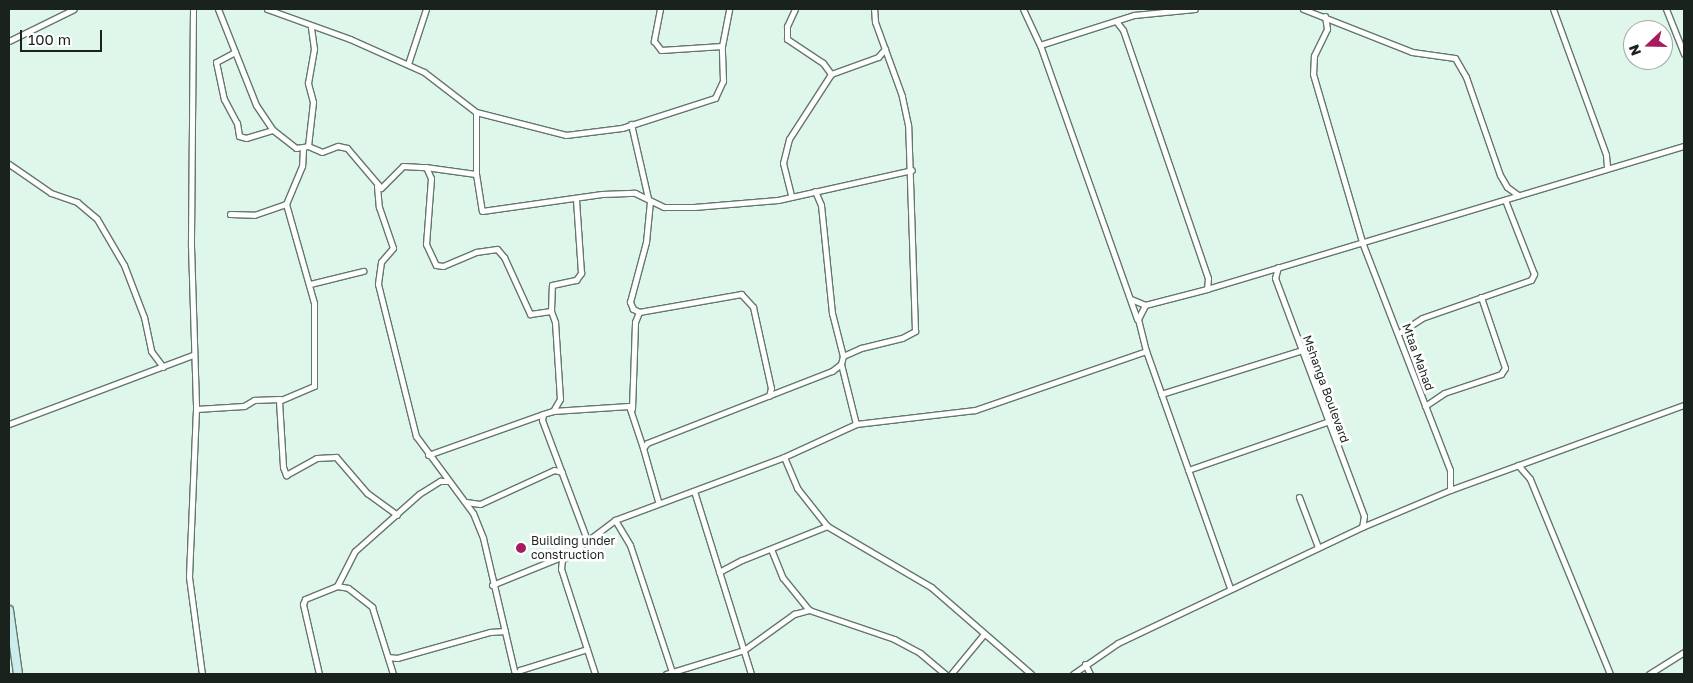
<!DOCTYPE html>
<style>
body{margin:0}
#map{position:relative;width:1693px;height:683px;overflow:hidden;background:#dff6ea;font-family:"Golos Text",sans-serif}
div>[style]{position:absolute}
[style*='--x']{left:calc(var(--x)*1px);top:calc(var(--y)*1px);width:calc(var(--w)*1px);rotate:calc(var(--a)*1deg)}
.roads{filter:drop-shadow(1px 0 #63776d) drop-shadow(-1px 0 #63776d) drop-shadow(0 1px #63776d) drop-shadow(0 -1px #63776d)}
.minor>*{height:5px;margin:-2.5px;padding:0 2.5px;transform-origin:2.5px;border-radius:2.5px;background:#fff}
.secondary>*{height:8px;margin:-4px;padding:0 4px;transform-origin:4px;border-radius:4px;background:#cdedec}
.dots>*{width:14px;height:14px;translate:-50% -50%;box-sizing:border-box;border:2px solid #fff;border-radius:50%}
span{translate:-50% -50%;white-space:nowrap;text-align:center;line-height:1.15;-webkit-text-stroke:5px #fff;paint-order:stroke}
.street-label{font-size:12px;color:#1a221e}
.poi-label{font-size:12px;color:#1a221e}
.left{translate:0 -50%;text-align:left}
.frame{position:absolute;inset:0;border:10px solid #1a221e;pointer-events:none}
.north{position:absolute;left:1623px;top:20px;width:50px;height:50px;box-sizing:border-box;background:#fff;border:1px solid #a3a7a5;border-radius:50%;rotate:249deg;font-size:14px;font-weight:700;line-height:20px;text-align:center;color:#1a221e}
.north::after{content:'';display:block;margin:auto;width:18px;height:22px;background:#a71c60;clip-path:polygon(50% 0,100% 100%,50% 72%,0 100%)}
.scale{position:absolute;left:20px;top:30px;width:82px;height:22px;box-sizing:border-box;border:2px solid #1a221e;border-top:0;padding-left:6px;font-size:15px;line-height:18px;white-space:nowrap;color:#1a221e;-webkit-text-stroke:4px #fff;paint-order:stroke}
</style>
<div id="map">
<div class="roads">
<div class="minor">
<i style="--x:193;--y:9;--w:237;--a:90.5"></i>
<i style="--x:191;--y:246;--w:163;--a:88.2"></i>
<i style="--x:196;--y:409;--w:168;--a:92.4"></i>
<i style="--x:189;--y:577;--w:98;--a:82.4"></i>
<i style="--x:218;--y:9;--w:103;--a:68.4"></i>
<i style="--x:256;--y:105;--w:30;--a:56"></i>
<i style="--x:273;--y:130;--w:29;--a:38"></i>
<i style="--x:296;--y:148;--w:12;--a:-9"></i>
<i style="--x:308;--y:146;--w:15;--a:23"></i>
<i style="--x:322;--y:152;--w:17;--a:-21"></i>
<i style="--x:338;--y:146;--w:9;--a:13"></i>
<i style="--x:347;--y:148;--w:52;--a:49.6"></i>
<i style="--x:381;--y:188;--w:31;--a:-45"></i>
<i style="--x:403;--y:166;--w:22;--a:3"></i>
<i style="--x:425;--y:167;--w:51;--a:7.8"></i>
<i style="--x:476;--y:174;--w:37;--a:81"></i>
<i style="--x:482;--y:211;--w:121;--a:-8.1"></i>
<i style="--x:602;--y:194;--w:33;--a:-2"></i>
<i style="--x:635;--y:193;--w:32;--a:26"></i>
<i style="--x:664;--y:207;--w:30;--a:0"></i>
<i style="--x:694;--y:207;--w:84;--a:-4.8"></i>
<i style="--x:778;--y:200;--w:137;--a:-12.6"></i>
<i style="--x:267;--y:9;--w:88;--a:19.9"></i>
<i style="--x:350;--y:39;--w:81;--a:24"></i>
<i style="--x:424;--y:72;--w:66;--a:37.6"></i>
<i style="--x:476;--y:112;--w:93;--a:14.3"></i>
<i style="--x:566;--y:135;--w:56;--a:-7.1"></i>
<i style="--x:622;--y:128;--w:98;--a:-17.9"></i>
<i style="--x:715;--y:98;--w:19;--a:-65"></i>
<i style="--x:723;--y:81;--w:35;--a:-92"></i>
<i style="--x:722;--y:46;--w:38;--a:-79"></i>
<i style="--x:660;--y:9;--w:33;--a:101"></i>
<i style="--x:654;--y:41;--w:11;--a:52"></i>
<i style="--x:661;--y:50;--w:61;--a:-3.8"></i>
<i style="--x:795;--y:9;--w:19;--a:115"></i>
<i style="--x:787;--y:26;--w:13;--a:90"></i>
<i style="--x:787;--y:39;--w:43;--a:33.7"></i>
<i style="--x:823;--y:63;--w:14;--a:54"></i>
<i style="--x:1023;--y:9;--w:40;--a:65"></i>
<i style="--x:1040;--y:45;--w:291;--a:70.5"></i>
<i style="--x:1303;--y:9;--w:117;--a:21.5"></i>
<i style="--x:1412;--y:52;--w:43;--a:7.9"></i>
<i style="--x:1455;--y:58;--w:22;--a:60"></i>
<i style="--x:1466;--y:77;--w:104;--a:70.9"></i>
<i style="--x:1500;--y:175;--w:14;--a:60"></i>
<i style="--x:1507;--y:187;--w:14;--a:36"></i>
<i style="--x:1553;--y:9;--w:155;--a:70"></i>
<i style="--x:1606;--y:155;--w:12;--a:85"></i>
<i style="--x:1666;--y:9;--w:48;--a:68.2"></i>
<i style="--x:1325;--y:16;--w:13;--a:81"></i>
<i style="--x:1327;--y:29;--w:30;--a:116"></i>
<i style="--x:1314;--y:56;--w:18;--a:93"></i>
<i style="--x:1313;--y:74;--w:175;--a:73.7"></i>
<i style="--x:1362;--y:242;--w:244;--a:68.9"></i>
<i style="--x:1450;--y:470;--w:20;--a:90"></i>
<i style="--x:1116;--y:21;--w:11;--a:52"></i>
<i style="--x:1123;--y:30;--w:262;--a:71.1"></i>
<i style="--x:1208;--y:278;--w:11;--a:95"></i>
<i style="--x:9;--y:41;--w:72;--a:-26.2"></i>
<i style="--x:1040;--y:45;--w:99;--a:-17.7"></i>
<i style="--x:1134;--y:15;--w:61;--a:-5.6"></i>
<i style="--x:235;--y:52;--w:21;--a:152"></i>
<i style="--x:216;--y:62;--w:38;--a:78"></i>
<i style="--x:224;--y:99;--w:27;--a:62"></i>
<i style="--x:237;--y:123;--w:13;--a:81"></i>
<i style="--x:239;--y:136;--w:7;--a:16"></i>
<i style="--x:246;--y:138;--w:28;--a:-17"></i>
<i style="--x:408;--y:64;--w:58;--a:-71.9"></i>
<i style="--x:476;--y:112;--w:62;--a:90"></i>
<i style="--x:631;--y:124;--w:76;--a:77.1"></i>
<i style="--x:308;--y:146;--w:44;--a:-83.5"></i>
<i style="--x:313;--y:102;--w:20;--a:-105"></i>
<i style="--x:308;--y:83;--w:35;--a:-80"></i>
<i style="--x:314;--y:49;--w:22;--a:-98"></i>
<i style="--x:303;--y:149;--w:17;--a:93"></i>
<i style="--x:302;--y:166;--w:41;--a:112.8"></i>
<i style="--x:286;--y:204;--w:103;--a:74.2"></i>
<i style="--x:314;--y:303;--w:83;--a:90"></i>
<i style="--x:314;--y:386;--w:38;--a:157"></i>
<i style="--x:279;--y:401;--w:66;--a:86.5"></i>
<i style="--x:283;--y:467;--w:9;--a:69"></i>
<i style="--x:286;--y:475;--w:35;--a:-29"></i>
<i style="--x:317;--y:458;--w:19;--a:-3"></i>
<i style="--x:336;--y:457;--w:48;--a:49.3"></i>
<i style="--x:367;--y:493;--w:37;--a:36"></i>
<i style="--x:9;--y:164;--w:51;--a:34.6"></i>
<i style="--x:51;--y:193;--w:28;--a:19"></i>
<i style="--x:77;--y:202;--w:26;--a:40"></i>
<i style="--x:97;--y:219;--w:53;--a:59.6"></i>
<i style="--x:124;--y:265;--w:56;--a:69"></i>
<i style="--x:144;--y:317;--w:35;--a:78"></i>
<i style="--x:151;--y:351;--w:20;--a:53"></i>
<i style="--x:426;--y:167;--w:12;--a:66"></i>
<i style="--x:431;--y:178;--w:66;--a:94.3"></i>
<i style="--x:426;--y:244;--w:23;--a:65"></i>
<i style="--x:436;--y:265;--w:7;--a:8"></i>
<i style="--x:443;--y:266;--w:36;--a:-23"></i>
<i style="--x:476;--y:252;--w:21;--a:-8"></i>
<i style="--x:497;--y:249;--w:11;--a:49"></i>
<i style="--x:504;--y:257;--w:63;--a:65.5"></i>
<i style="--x:530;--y:314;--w:21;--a:-8"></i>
<i style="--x:551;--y:311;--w:12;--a:70"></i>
<i style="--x:555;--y:322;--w:77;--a:86.3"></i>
<i style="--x:560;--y:399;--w:14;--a:120"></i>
<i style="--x:553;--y:411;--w:10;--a:163"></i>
<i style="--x:543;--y:414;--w:6;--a:99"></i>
<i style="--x:542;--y:420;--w:128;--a:69.4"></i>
<i style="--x:377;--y:186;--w:21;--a:85"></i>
<i style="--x:379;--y:207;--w:43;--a:71.1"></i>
<i style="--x:393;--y:248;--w:18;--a:131"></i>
<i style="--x:381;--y:262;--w:22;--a:98"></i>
<i style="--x:378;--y:284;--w:157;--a:76"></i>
<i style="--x:416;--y:436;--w:96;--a:53.5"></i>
<i style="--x:473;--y:513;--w:27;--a:68"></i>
<i style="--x:483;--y:538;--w:140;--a:76.8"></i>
<i style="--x:815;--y:191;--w:15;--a:67"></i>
<i style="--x:821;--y:205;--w:109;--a:84.2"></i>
<i style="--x:832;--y:313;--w:44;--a:75.7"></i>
<i style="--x:791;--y:195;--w:33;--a:-104"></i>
<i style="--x:783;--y:163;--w:25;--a:-76"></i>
<i style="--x:789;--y:139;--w:77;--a:-57.1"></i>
<i style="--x:831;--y:74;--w:50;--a:-19.9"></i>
<i style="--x:878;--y:57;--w:11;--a:-49"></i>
<i style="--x:230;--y:214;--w:24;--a:2"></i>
<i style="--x:254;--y:215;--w:34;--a:-19"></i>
<i style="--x:1278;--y:267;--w:11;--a:105"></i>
<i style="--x:1275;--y:278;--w:254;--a:69.5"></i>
<i style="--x:1364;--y:516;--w:11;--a:100"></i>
<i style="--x:310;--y:284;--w:55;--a:-13.8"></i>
<i style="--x:1131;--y:299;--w:15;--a:23"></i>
<i style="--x:551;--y:311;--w:26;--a:-88"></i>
<i style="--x:552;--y:285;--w:25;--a:-12"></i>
<i style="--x:576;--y:280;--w:9;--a:-54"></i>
<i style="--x:581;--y:273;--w:74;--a:-93.9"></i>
<i style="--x:639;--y:312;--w:7;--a:-153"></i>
<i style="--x:633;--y:309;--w:8;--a:-113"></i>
<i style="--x:630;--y:302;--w:62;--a:-75.1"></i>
<i style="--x:646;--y:242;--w:41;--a:-84.4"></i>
<i style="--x:1399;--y:333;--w:27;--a:-33"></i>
<i style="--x:1422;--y:318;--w:115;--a:-19.2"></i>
<i style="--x:1531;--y:280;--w:7;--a:-63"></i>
<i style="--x:1534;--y:274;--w:79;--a:-111.4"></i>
<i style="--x:841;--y:364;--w:62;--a:76"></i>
<i style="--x:1161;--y:394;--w:148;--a:-17.3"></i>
<i style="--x:1425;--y:406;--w:23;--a:-34"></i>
<i style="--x:1444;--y:393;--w:60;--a:-18.4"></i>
<i style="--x:1501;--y:374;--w:7;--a:-56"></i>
<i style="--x:1505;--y:368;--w:75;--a:-108.7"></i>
<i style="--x:196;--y:409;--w:48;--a:-3.6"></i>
<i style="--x:244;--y:406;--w:12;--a:-31"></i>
<i style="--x:254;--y:400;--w:26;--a:-2"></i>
<i style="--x:632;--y:409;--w:87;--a:-88"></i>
<i style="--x:635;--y:322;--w:11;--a:-68"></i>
<i style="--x:639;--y:312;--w:104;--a:-10"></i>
<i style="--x:741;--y:294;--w:18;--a:47"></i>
<i style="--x:753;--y:307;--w:83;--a:77.5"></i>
<i style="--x:771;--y:388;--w:8;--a:104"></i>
<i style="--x:553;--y:411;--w:76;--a:-3.8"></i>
<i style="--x:629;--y:406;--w:44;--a:71.6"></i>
<i style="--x:9;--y:424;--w:197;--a:-20.6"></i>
<i style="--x:428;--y:455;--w:122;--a:-19.6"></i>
<i style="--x:784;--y:457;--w:34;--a:67"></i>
<i style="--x:797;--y:488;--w:48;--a:51.7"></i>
<i style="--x:827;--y:526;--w:121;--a:30.4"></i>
<i style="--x:931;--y:587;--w:133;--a:41"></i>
<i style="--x:1518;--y:465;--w:18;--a:49"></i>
<i style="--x:1530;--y:479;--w:211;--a:67.7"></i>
<i style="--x:1188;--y:470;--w:147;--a:-19.1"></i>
<i style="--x:694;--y:491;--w:192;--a:72.7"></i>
<i style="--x:1299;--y:497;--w:53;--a:69.2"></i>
<i style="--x:658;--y:501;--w:55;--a:-105.8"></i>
<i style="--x:643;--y:448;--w:6;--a:-51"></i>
<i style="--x:647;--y:443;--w:199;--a:-21.3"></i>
<i style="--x:832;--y:371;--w:11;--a:-38"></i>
<i style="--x:841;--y:364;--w:8;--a:-76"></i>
<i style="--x:843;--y:356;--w:20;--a:-24"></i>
<i style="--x:861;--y:348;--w:42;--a:-13.7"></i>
<i style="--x:902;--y:338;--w:15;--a:-28"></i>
<i style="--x:915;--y:331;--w:206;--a:-91.9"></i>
<i style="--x:908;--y:125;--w:30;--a:-102"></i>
<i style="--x:902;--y:96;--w:79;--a:-110"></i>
<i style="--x:875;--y:22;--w:13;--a:-94"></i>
<i style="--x:466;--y:502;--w:14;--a:8"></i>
<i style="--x:480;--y:504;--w:81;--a:-24.7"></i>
<i style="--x:554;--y:470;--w:8;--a:14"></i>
<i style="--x:615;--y:520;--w:29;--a:59"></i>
<i style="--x:630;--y:545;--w:134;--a:71.7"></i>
<i style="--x:771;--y:549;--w:31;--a:68"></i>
<i style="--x:783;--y:578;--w:41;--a:50.9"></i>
<i style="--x:809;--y:610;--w:90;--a:18.8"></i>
<i style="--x:894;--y:639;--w:30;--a:28"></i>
<i style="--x:920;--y:653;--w:33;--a:40"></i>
<i style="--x:719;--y:572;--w:26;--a:-28"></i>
<i style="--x:742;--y:560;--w:92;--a:-21.8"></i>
<i style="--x:492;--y:585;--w:80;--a:-22.1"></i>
<i style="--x:337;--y:586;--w:39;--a:-63"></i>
<i style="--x:355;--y:551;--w:86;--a:-41.7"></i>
<i style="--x:419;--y:494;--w:25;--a:-32"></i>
<i style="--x:440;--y:481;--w:8;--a:0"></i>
<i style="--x:1230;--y:588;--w:251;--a:-109.5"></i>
<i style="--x:1146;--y:351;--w:33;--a:-104"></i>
<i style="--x:1138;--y:319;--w:16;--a:-63"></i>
<i style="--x:1145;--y:305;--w:64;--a:-14.5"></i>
<i style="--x:1207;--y:289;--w:498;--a:-16.7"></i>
<i style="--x:388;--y:657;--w:9;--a:6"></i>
<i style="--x:397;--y:658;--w:97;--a:-15.6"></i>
<i style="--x:490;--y:632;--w:15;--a:-4"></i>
<i style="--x:1085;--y:664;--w:11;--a:63"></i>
<i style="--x:319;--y:674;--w:72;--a:-102.9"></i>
<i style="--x:303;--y:604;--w:5;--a:-68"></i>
<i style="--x:305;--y:599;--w:35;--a:-22"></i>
<i style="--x:337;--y:586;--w:11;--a:10"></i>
<i style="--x:348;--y:588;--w:31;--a:38"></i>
<i style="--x:372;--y:607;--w:70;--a:72.6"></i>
<i style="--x:517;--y:674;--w:5;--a:-53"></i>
<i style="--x:520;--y:670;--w:70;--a:-17.4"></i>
<i style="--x:595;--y:674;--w:110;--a:-107.9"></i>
<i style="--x:561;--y:569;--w:9;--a:-84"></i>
<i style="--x:562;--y:560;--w:66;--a:-37"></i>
<i style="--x:615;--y:520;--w:180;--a:-20.4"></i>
<i style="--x:784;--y:457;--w:79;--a:-24.6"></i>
<i style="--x:856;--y:424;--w:120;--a:-6.7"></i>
<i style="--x:975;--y:410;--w:181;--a:-19"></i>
<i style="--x:666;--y:674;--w:82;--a:-17.1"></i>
<i style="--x:744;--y:650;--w:62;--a:-35.8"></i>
<i style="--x:794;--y:614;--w:16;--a:-15"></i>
<i style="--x:951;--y:674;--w:52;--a:-50.5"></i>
<i style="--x:1073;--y:674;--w:55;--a:-34.6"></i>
<i style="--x:1118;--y:643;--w:270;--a:-25.4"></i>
<i style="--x:1362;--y:527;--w:95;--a:-22.8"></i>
<i style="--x:1450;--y:490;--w:249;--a:-20"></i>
<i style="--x:1649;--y:674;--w:41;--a:-32.2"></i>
</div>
<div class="secondary">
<i style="--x:9;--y:610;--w:65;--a:82"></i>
</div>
</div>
<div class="dots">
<i style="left:521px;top:548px;background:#a71c60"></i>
</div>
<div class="street-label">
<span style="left:1418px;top:357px;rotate:70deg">Mtaa Mahad</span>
<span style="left:1326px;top:389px;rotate:70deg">Mshanga Boulevard</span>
</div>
<div class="poi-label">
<span class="left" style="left:531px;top:548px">Building under<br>construction</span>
</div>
<div class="frame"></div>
<div class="north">N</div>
<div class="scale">100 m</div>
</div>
